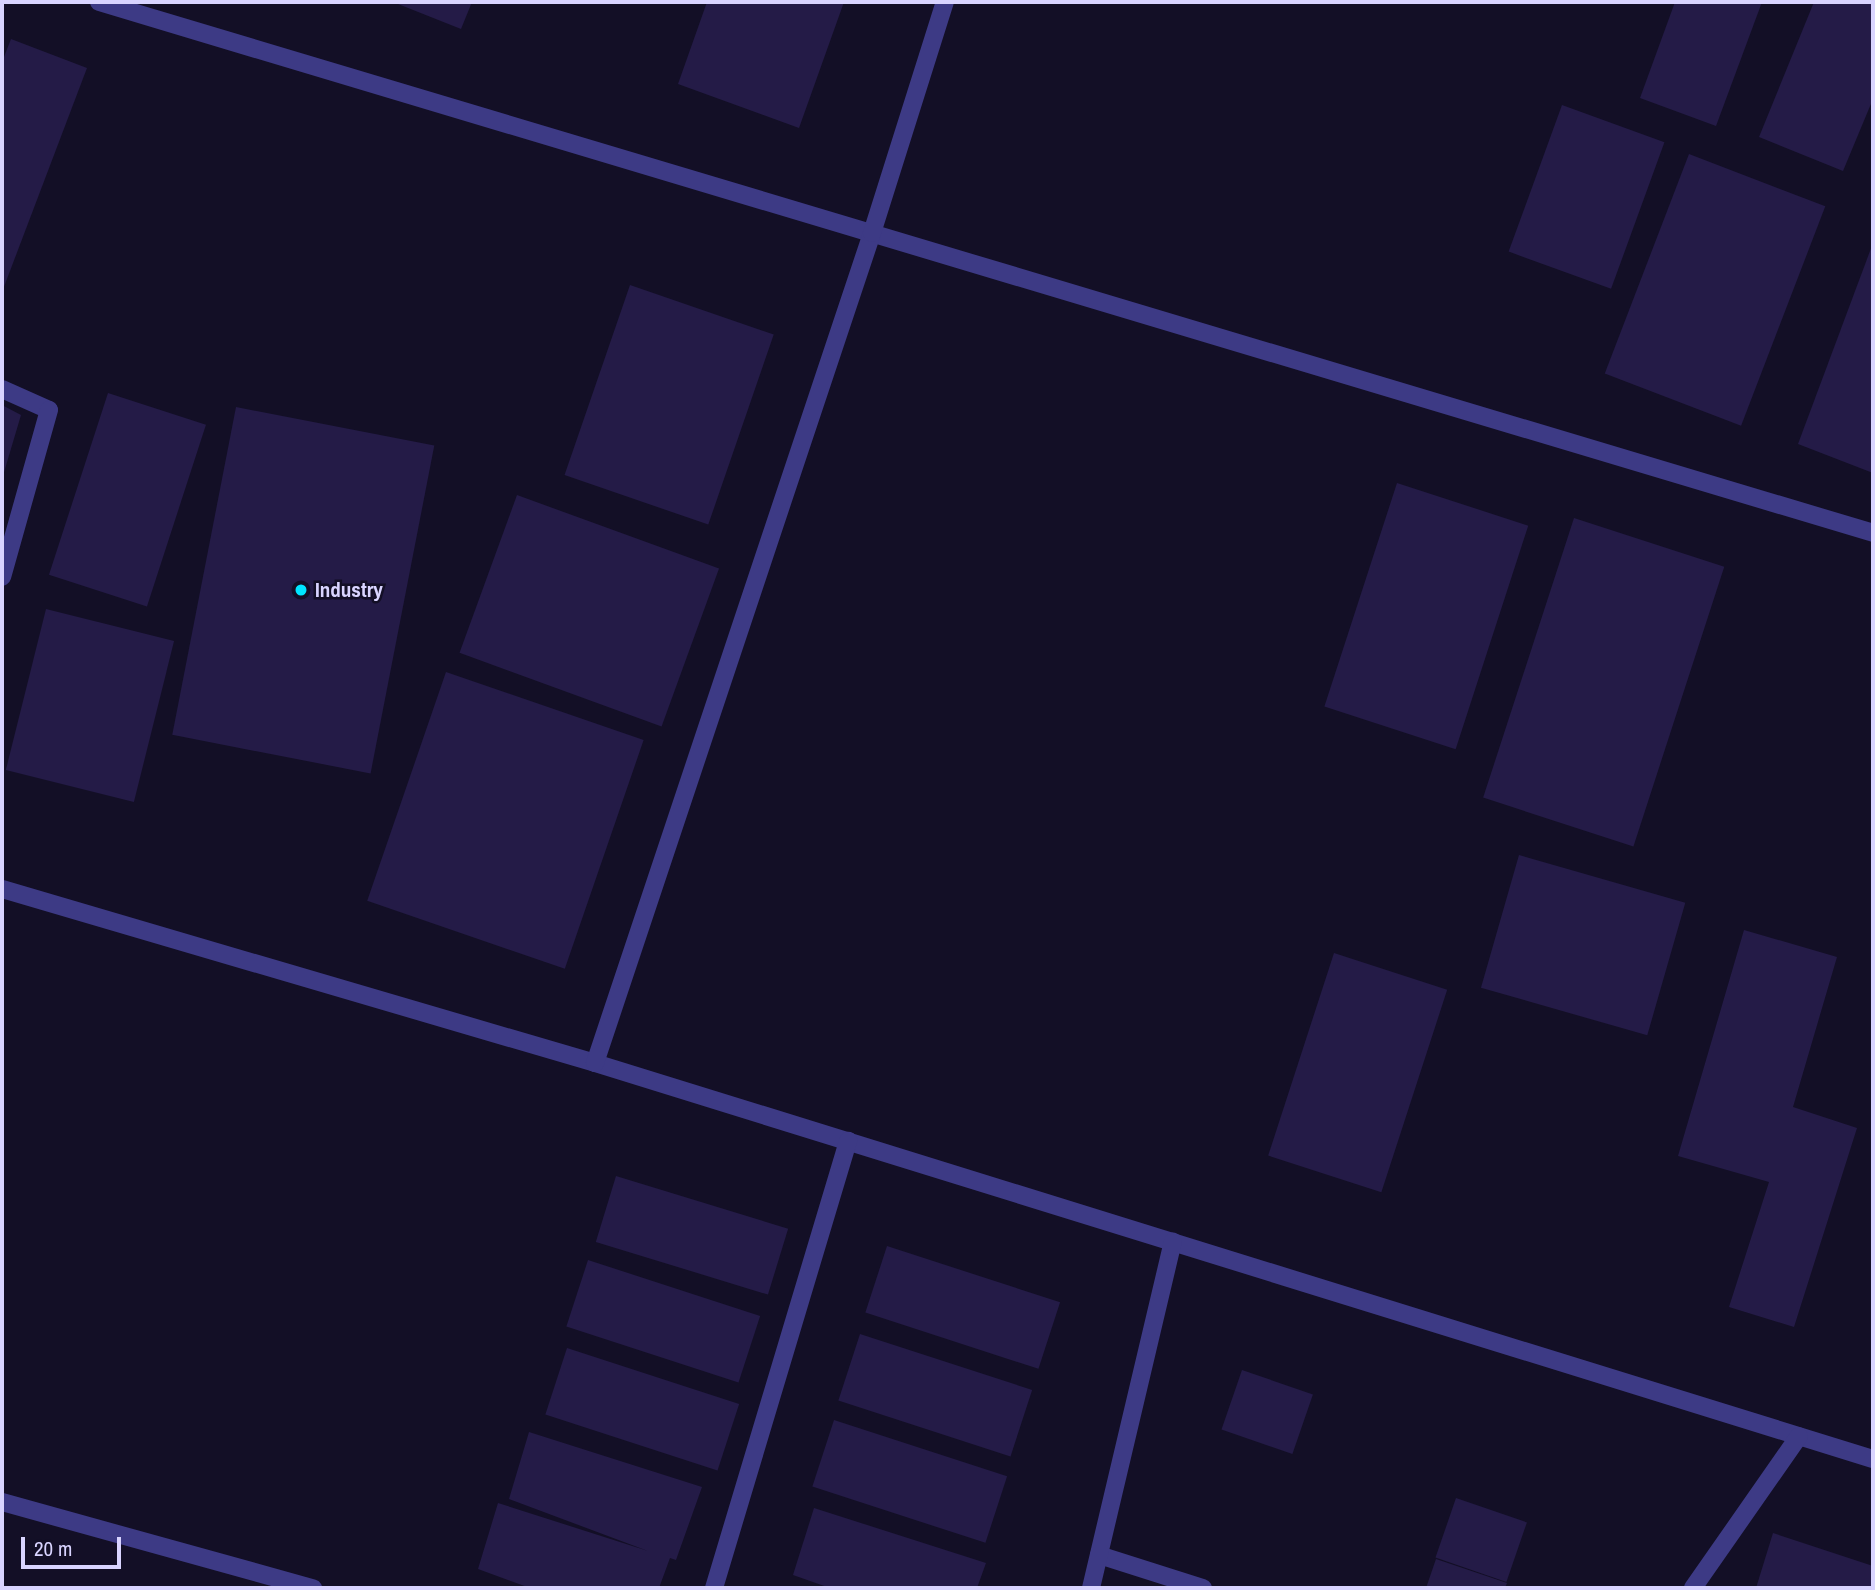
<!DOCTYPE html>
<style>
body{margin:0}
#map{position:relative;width:1875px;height:1590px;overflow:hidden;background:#130f26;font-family:"Archivo Narrow",sans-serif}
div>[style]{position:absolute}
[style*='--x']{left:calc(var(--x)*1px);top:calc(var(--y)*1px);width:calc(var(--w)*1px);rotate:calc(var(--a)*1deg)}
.building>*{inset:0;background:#241b47;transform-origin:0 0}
.minor>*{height:18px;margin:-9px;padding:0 9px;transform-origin:9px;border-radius:9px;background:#3d3a85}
.dots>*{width:19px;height:19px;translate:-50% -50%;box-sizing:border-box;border:4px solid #130f26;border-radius:50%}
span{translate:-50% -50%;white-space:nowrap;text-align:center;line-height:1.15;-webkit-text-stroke:5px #130f26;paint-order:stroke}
.poi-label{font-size:21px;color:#d9d4ff;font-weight:700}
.left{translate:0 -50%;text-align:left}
.frame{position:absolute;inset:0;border:4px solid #d9d4ff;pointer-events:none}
.scale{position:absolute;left:21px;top:1537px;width:100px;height:32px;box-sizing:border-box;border:4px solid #d9d4ff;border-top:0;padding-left:9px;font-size:21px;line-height:24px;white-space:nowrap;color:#d9d4ff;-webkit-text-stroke:5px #130f26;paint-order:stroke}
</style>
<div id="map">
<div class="building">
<i style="clip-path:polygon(393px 2px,472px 2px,461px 29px)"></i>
<i style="clip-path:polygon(707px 2px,844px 2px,799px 128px,678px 84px)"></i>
<i style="clip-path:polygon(1675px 2px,1762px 2px,1716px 126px,1640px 98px)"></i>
<i style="clip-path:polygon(1814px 2px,1873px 2px,1873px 99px,1843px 171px,1759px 137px)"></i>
<i style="clip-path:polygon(11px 39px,87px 68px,2px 292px,2px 62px)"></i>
<i style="left:1562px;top:105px;width:109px;height:156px;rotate:20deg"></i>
<i style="left:1689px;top:154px;width:146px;height:235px;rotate:21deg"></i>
<i style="clip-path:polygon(1873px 243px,1873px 473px,1798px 444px)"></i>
<i style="left:630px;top:285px;width:152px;height:201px;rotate:19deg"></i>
<i style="left:108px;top:393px;width:103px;height:191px;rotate:18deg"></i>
<i style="clip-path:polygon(2px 405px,21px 415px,2px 479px)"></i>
<i style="left:236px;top:407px;width:202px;height:334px;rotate:11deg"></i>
<i style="left:1397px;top:483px;width:138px;height:235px;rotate:18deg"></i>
<i style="left:517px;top:495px;width:215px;height:168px;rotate:20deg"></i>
<i style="left:1574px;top:518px;width:158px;height:294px;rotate:18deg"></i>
<i style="left:46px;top:609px;width:132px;height:166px;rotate:14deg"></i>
<i style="left:446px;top:672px;width:209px;height:242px;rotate:19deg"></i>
<i style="left:1519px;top:855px;width:173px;height:138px;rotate:16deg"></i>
<i style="clip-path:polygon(1744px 930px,1837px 957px,1793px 1107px,1857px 1128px,1794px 1327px,1729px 1307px,1769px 1182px,1678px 1156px)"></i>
<i style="left:1334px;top:953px;width:119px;height:213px;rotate:18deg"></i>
<i style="left:616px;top:1176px;width:180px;height:69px;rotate:17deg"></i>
<i style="left:887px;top:1246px;width:182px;height:70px;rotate:18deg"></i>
<i style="left:588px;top:1260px;width:181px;height:70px;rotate:18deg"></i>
<i style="left:860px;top:1334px;width:181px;height:70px;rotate:18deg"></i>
<i style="left:567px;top:1348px;width:181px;height:70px;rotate:18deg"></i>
<i style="left:1242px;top:1370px;width:75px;height:63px;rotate:19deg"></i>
<i style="left:834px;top:1420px;width:182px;height:70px;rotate:18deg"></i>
<i style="clip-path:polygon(529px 1432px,702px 1487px,676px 1560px,670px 1558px,659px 1588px,530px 1588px,478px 1569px,498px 1503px,648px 1551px,509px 1499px)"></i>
<i style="left:1456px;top:1498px;width:75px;height:63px;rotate:19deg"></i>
<i style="clip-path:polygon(814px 1508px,986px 1563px,977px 1588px,830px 1588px,793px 1575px)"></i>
<i style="clip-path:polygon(1773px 1533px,1873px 1566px,1873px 1588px,1756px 1588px)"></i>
<i style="clip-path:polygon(1436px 1559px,1507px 1583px,1505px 1588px,1426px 1588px)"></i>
</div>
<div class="minor">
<i style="--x:99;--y:2;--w:1852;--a:16.66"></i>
<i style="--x:2;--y:389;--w:51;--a:24.1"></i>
<i style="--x:49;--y:410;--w:173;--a:105.7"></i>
<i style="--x:2;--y:889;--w:618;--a:16.35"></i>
<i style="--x:595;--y:1063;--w:1338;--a:17.22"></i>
<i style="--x:595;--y:1063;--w:875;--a:-71.54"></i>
<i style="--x:872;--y:233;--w:242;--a:-72.5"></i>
<i style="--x:2;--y:1502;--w:323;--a:15.5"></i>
<i style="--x:1099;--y:1555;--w:109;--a:17.6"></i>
<i style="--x:714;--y:1588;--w:467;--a:-73.3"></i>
<i style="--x:1091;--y:1588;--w:356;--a:-76.7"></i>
<i style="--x:1693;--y:1588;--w:185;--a:-55.1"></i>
</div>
<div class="dots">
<i style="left:301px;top:590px;background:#00e5ff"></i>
</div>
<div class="poi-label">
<span class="left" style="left:315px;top:590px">Industry</span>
</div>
<div class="frame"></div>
<div class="scale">20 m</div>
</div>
